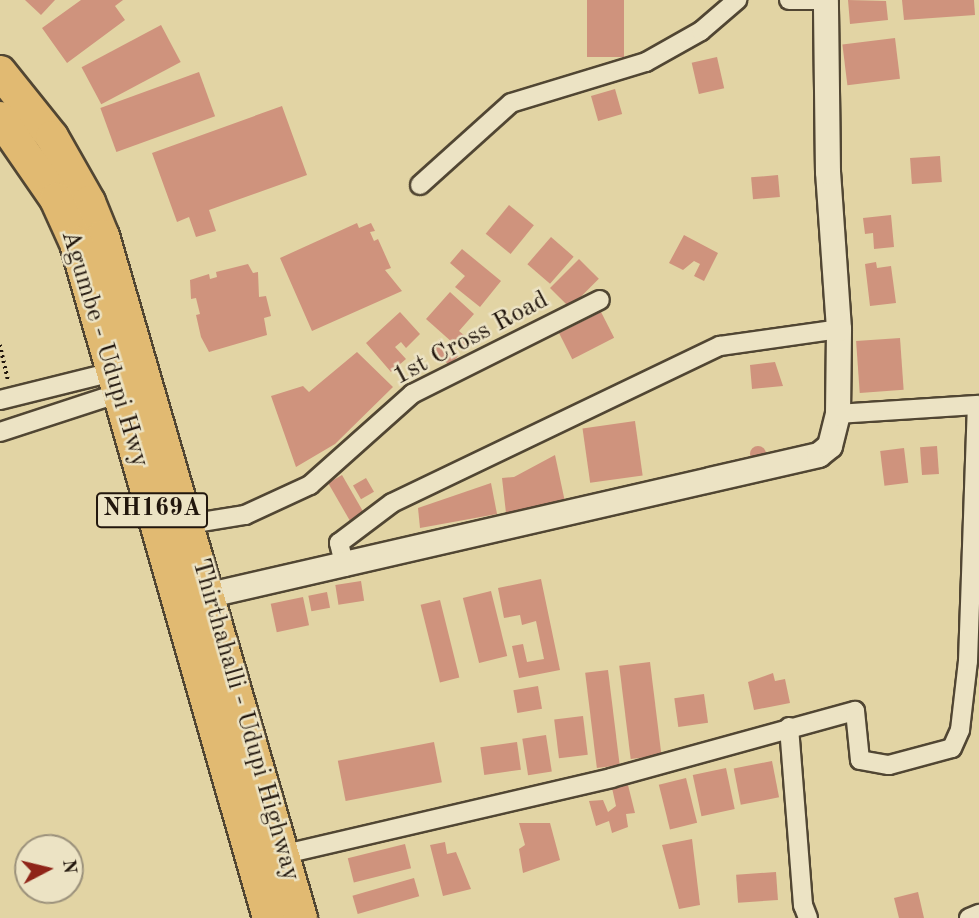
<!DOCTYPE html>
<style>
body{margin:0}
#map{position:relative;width:979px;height:918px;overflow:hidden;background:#e2d4a4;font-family:"Old Standard TT",serif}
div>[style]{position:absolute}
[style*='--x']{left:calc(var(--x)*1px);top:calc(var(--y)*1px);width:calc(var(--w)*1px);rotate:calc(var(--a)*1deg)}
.building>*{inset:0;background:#cf937d;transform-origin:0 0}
.round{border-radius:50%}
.path>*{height:3.5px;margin-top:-1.75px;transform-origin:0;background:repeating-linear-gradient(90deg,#21160d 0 2px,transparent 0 5.5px)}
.roads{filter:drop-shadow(2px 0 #514633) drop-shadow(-2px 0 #514633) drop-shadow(0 2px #514633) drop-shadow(0 -2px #514633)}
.street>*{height:18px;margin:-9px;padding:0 9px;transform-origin:9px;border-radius:9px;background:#ece3c4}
.secondary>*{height:24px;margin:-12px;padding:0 12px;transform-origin:12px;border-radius:12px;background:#ece3c4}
.highway>*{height:32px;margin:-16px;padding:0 16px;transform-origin:16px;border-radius:16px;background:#e1ba72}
span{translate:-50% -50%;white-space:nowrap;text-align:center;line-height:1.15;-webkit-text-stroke:5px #ece3c4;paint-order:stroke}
.shield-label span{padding:2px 5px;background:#ece3c4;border:2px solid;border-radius:5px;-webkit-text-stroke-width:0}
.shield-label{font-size:24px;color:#21160d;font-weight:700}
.street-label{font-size:26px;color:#21160d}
.north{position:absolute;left:14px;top:834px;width:70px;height:70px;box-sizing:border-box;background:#ece3c4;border:2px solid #9b917b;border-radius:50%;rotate:83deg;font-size:19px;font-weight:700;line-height:28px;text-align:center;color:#21160d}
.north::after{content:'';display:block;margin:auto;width:24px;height:32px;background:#8f2418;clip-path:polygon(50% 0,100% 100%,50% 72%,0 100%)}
</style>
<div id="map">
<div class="building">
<i style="clip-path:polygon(25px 0,55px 0,41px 15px)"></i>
<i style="clip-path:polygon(81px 0,123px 0,115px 6px,125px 20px,67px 63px,42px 28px)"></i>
<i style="left:587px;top:0;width:37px;height:57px"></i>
<i style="clip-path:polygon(848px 0,886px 1px,888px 20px,850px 24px)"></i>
<i style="clip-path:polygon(902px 0,974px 0,975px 15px,904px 20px)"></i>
<i style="left:161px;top:25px;width:42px;height:90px;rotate:62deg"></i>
<i style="left:895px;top:38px;width:41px;height:53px;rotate:83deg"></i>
<i style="left:717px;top:57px;width:32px;height:26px;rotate:77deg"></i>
<i style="left:199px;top:72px;width:47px;height:105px;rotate:70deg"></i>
<i style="left:615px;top:89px;width:26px;height:25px;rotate:74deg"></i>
<i style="clip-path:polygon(282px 106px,307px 175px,209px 210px,216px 231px,196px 237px,189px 217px,177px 222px,152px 153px)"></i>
<i style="left:940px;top:156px;width:26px;height:30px;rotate:86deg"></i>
<i style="left:778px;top:175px;width:22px;height:27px;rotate:85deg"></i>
<i style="left:509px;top:205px;width:32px;height:37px;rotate:39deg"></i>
<i style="clip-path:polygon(891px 215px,894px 247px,874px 249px,873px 233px,865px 234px,863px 218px)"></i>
<i style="clip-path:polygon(357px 223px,359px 228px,371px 223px,375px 231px,370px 232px,374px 241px,378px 239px,391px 268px,385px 270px,402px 291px,312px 331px,280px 258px)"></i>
<i style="clip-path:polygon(684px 235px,718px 253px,704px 281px,694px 276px,700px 264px,694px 261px,683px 270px,669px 263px)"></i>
<i style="left:551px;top:237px;width:30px;height:36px;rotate:41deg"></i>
<i style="clip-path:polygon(462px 249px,501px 281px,480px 307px,455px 287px,465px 276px,450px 263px)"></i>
<i style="left:579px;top:259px;width:28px;height:41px;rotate:45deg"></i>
<i style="clip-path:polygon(876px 262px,877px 268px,891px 266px,896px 303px,870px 306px,865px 264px)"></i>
<i style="clip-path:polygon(248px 264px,253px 273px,258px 272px,259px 297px,266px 296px,271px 316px,264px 318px,267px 335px,209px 352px,201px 337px,196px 315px,200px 314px,196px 298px,191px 299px,190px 280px,209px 274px,210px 279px,217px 277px,216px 272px)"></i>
<i style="clip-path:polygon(450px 292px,474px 314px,459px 331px,471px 341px,462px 351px,426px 319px)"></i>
<i style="clip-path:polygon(400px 312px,420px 334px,406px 348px,401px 342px,395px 347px,406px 359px,391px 372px,366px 343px)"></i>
<i style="left:601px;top:312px;width:29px;height:47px;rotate:63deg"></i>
<i style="left:900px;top:338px;width:52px;height:44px;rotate:86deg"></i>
<i style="left:440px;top:339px;width:25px;height:13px;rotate:43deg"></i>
<i style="clip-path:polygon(357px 352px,393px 387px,335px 444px,296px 467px,271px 396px,303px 386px,309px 392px)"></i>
<i style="clip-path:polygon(775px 362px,783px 386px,752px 389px,750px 365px)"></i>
<i style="left:635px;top:421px;width:55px;height:53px;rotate:82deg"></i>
<i class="round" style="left:750px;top:446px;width:16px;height:16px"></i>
<i style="left:937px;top:446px;width:28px;height:17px;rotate:86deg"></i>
<i style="left:904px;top:448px;width:35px;height:24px;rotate:83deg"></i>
<i style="clip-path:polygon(555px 455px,565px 502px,506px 513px,502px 478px,514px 477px)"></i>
<i style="left:342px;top:475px;width:43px;height:16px;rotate:60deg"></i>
<i style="left:366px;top:478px;width:16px;height:15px;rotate:60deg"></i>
<i style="clip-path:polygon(491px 483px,497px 514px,420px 528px,418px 508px)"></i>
<i style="clip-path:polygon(541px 579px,560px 670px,519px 678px,512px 646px,523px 644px,527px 662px,544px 659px,536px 621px,522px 625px,520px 615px,504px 618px,498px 588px)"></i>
<i style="left:361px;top:581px;width:20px;height:26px;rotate:81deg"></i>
<i style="left:491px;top:591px;width:67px;height:29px;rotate:76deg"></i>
<i style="left:327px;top:592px;width:16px;height:19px;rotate:79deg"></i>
<i style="left:303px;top:597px;width:29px;height:33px;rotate:78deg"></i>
<i style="left:440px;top:600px;width:80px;height:20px;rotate:76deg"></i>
<i style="left:650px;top:662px;width:94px;height:31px;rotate:83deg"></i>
<i style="left:608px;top:670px;width:96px;height:23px;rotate:83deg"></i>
<i style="clip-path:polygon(773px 673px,775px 681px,785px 679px,790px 703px,754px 710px,748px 682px)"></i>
<i style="left:538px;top:686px;width:23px;height:25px;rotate:80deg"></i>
<i style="left:704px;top:694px;width:29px;height:30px;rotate:82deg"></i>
<i style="left:583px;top:716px;width:39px;height:29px;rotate:83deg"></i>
<i style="left:546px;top:735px;width:37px;height:24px;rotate:81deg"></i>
<i style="left:434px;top:742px;width:41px;height:98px;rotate:79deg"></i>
<i style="left:517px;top:742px;width:28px;height:37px;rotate:82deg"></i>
<i style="left:772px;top:761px;width:37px;height:39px;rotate:79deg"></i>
<i style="left:726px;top:768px;width:42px;height:34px;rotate:78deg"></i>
<i style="left:686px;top:778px;width:46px;height:28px;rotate:76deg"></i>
<i style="clip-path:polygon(628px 785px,635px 813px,626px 814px,628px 827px,612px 833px,609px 821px,596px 826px,589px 801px,603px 800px,608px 812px,616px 806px,612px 788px)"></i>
<i style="clip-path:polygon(519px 823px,550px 823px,560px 860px,523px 873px,519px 849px,525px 845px)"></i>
<i style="clip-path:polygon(692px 839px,700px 905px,679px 909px,662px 845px)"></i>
<i style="clip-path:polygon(445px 842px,447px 854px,456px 852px,471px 889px,443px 896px,430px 845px)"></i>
<i style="left:405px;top:844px;width:25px;height:59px;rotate:76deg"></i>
<i style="left:776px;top:872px;width:28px;height:40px;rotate:86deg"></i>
<i style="left:414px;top:878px;width:19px;height:64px;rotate:74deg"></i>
<i style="clip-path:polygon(918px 892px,924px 918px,899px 918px,894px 898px)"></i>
</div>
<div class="path">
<i style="--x:0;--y:345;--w:36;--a:77"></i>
</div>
<div class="roads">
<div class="street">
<i style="--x:789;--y:0;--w:37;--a:0"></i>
<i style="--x:420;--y:185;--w:122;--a:-42"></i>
<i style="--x:511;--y:103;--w:141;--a:-16.9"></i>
<i style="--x:646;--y:62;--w:63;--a:-29.4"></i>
<i style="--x:701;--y:31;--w:48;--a:-40.7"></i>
<i style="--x:0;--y:400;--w:115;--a:-14"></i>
<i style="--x:838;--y:414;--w:141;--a:-3.7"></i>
<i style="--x:0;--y:432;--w:125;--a:-18.1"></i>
<i style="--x:189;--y:524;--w:57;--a:-9.1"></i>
<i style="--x:245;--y:515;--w:72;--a:-24.8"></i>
<i style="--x:310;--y:485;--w:137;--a:-41.7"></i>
<i style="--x:412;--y:394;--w:210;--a:-26.6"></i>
<i style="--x:345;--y:567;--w:25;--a:-104"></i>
<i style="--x:339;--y:543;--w:66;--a:-37"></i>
<i style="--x:392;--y:503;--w:364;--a:-25.6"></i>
<i style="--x:720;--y:346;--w:120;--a:-8.1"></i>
<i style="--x:789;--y:727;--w:179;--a:85.5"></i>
<i style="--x:803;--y:905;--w:14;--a:69"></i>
<i style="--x:281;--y:855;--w:339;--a:-13.1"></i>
<i style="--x:611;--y:778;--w:253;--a:-15.4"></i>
<i style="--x:855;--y:711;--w:49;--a:84.2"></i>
<i style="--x:860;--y:760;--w:29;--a:10"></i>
<i style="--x:889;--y:765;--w:65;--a:-15.1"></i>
<i style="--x:952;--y:748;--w:20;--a:-66"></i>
<i style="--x:960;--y:730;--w:69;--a:-83.4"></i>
<i style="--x:968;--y:661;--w:255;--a:-88"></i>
<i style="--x:969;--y:918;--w:11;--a:-22"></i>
</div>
<div class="secondary">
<i style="--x:210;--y:595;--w:625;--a:-12.95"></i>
<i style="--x:819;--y:455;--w:14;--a:-39"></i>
<i style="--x:830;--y:446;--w:33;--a:-76"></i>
<i style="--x:838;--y:414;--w:85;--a:-89.3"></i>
<i style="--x:839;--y:329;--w:157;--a:-94"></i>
<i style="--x:828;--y:172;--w:172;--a:-90.7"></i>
</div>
<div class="highway">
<i style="--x:0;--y:72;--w:83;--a:51.3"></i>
<i style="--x:52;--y:137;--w:75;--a:60.4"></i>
<i style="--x:89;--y:202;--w:37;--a:68"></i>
<i style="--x:103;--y:236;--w:710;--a:73.81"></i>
<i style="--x:0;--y:118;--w:98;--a:55.3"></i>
<i style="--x:56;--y:199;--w:48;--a:65.6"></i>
<i style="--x:76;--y:243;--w:702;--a:74.04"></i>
</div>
</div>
<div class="shield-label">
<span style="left:152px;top:510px">NH169A</span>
</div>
<div class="street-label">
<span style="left:471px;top:339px;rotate:-28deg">1st Cross Road</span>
<span style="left:104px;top:349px;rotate:73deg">Agumbe - Udupi Hwy</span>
<span style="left:245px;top:720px;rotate:74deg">Thirthahalli - Udupi Highway</span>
</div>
<div class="north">N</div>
</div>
